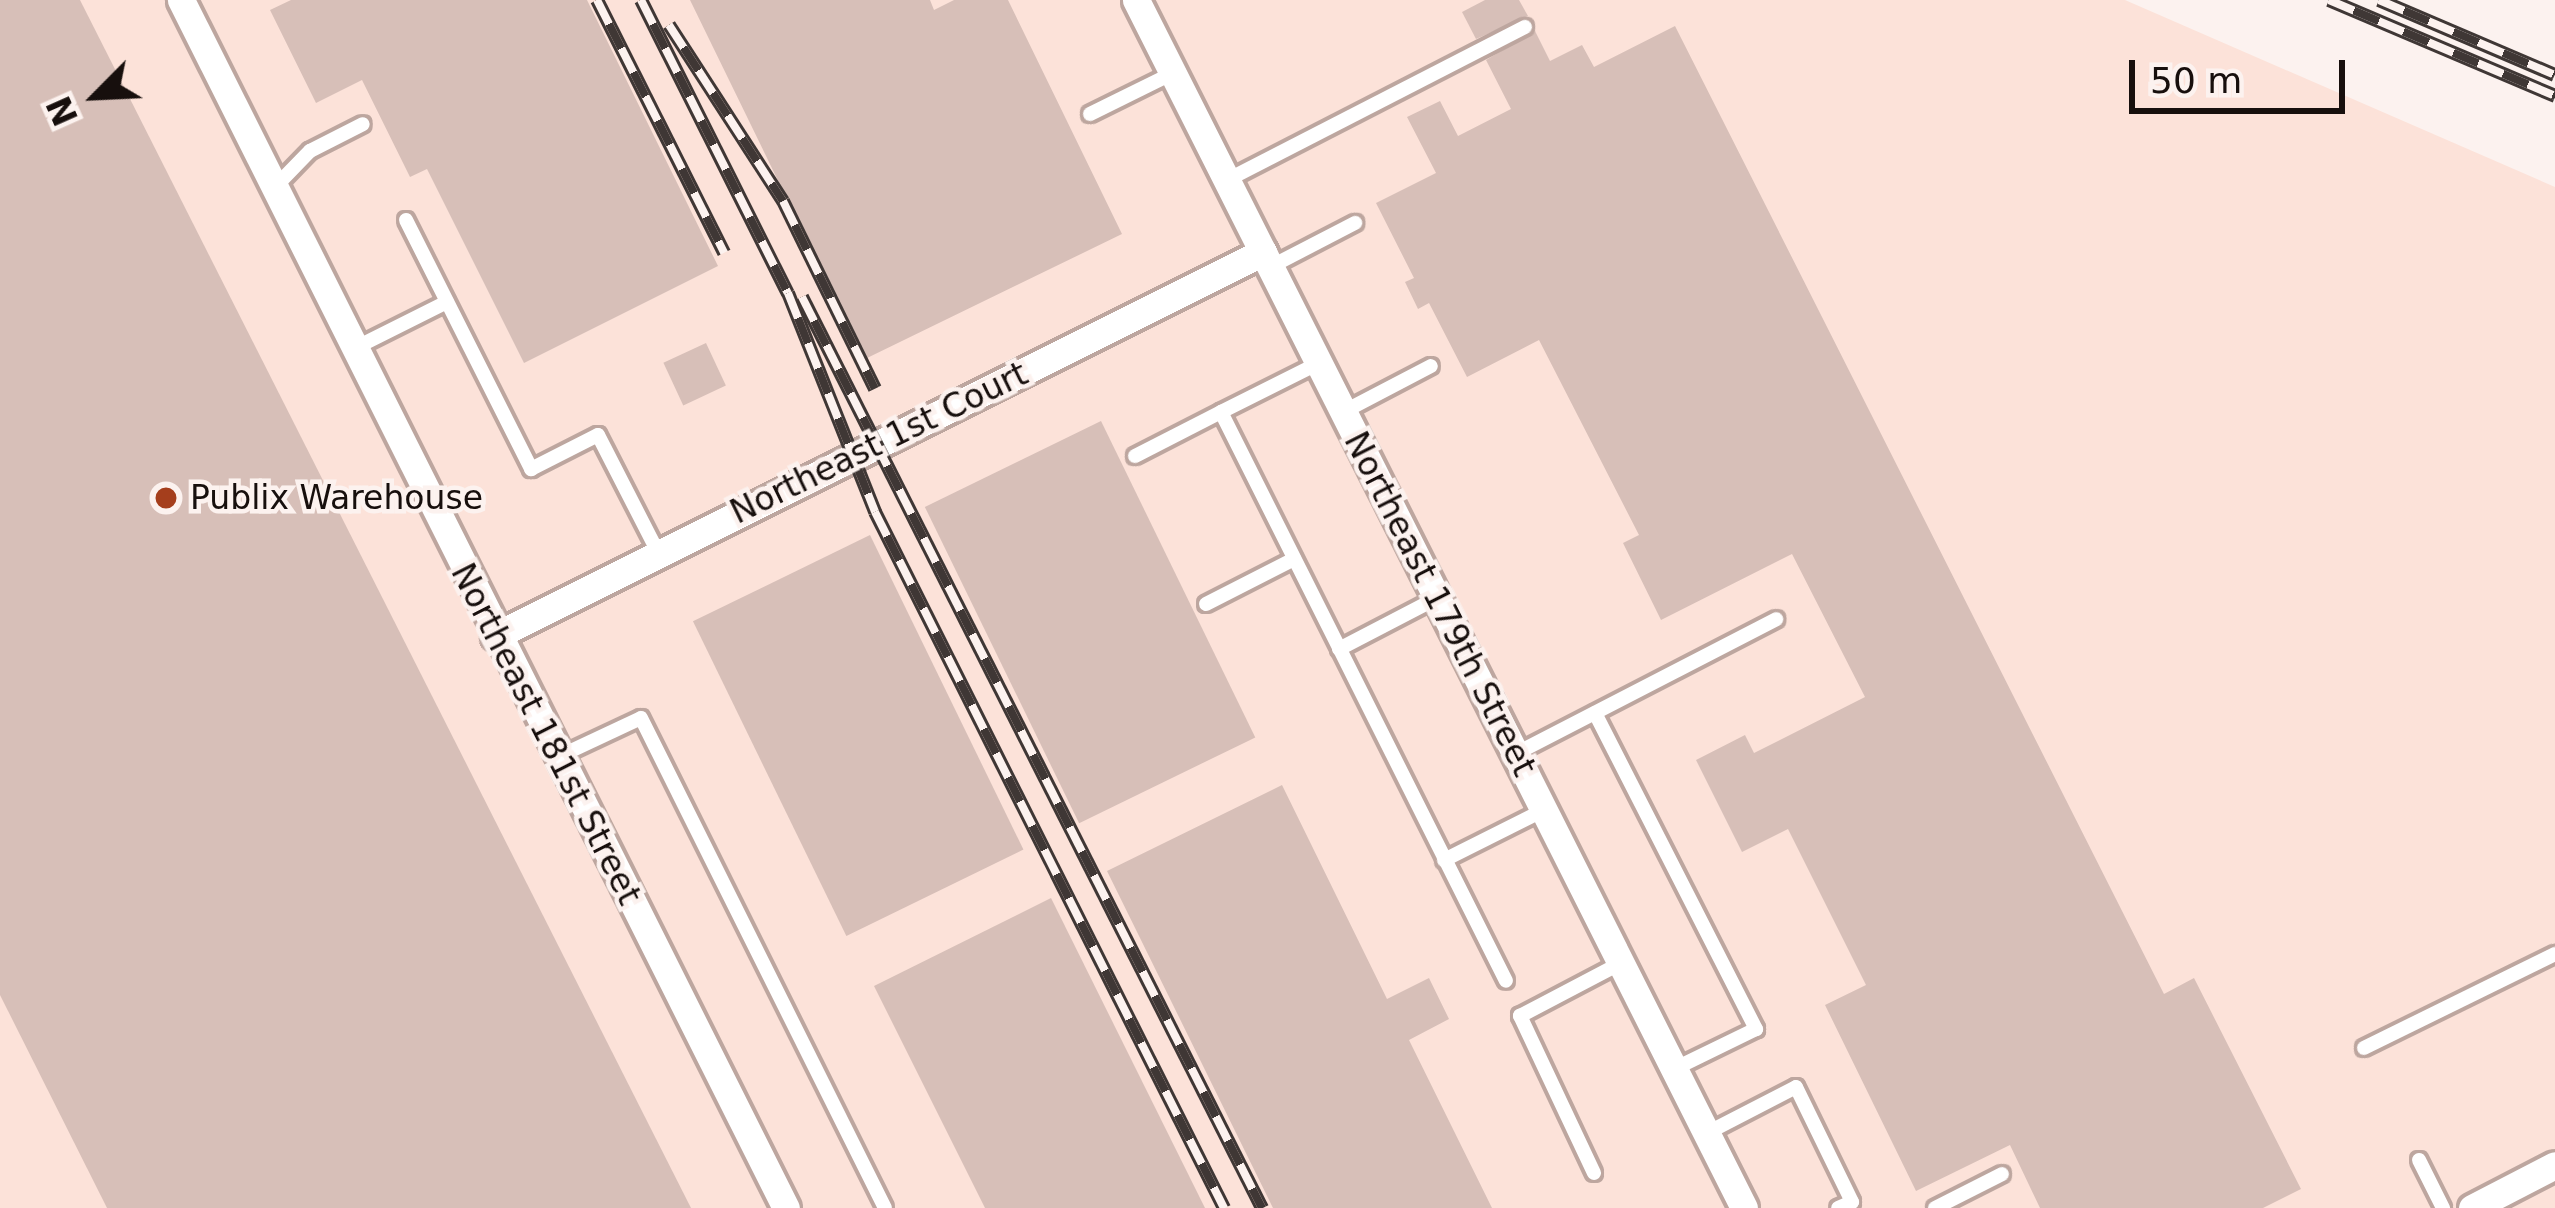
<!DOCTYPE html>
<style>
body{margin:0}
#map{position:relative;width:2555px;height:1208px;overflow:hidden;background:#fcf2ef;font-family:"DejaVu Sans",sans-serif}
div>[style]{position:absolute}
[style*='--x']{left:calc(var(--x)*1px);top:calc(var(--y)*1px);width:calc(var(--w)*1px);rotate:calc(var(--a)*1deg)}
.built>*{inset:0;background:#fce2d9}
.building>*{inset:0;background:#d7bfb8;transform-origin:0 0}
.roads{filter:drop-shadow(3px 0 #bda69f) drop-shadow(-3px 0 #bda69f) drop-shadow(0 3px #bda69f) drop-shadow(0 -3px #bda69f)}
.lane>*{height:14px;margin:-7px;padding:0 7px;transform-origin:7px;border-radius:7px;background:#fff}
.street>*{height:27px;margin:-13.5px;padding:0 13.5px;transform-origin:13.5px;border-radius:13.5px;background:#fff}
.rail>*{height:14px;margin-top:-7px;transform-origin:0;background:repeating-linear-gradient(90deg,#fcf2ef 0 27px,#3f3735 0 54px);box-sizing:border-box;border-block:3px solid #3f3735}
.dots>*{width:33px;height:33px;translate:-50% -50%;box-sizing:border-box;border:6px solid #fcf2ef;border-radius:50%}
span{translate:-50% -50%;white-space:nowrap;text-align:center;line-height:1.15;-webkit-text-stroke:9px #fcf2ef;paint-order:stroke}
.street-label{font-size:33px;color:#170f0d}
.poi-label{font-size:33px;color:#170f0d}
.left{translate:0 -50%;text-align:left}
.north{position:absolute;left:36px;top:36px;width:120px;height:120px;-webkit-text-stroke:9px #fcf2ef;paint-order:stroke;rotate:246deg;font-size:33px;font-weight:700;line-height:48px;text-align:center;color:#170f0d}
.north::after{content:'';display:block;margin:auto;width:42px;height:54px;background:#170f0d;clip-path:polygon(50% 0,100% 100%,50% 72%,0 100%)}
.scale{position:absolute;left:2129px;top:60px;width:216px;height:54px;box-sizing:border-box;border:6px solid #170f0d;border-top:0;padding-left:15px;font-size:36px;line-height:42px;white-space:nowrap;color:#170f0d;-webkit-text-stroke:9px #fcf2ef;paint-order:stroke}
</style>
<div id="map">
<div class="built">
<i style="clip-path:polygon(0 0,2125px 0,2555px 187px,2555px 1208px,0 1208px)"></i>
</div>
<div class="building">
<i style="clip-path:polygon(0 0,80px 0,691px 1208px,107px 1208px,0 995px)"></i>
<i style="clip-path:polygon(291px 0,587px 0,718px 266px,524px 363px,427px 169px,410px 177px,362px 80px,316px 103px,270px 10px)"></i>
<i style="clip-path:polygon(690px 0,930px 0,934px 10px,954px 0,1008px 0,1122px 234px,865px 359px)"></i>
<i style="clip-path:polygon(1485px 0,1519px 0,1528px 16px,1476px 39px,1462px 12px)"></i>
<i style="clip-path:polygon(1675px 26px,2164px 994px,2194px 978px,2301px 1189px,2263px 1208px,2040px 1208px,2010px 1145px,1916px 1191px,1825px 1005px,1866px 985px,1788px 829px,1742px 852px,1696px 760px,1745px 735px,1754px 753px,1865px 697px,1792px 554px,1661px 620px,1623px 543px,1639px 535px,1539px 340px,1467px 377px,1429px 303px,1418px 309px,1405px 282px,1414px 278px,1376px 203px,1436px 173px,1407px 117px,1440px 101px,1458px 136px,1511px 109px,1486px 60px,1535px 31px,1550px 61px,1582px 45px,1594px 67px)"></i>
<i style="left:706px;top:343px;width:47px;height:47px;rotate:65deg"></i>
<i style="left:1101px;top:421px;width:352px;height:196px;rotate:64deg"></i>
<i style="left:870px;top:535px;width:350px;height:197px;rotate:64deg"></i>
<i style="clip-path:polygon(1282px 785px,1387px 999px,1429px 978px,1449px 1019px,1409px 1040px,1492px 1208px,1273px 1208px,1107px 871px)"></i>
<i style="clip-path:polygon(1051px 898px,1205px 1208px,985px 1208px,874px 986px)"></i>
</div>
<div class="roads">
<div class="lane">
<i style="--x:1090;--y:114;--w:93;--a:-26.3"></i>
<i style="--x:1227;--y:180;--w:335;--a:-27.2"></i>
<i style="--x:274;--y:188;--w:52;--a:-45.8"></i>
<i style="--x:310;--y:151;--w:59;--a:-27"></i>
<i style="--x:406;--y:220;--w:279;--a:63.3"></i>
<i style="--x:531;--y:469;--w:75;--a:-26.9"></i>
<i style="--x:598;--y:435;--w:131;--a:62.9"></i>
<i style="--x:1270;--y:267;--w:96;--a:-27.4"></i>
<i style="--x:353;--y:349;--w:105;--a:-26.6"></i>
<i style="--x:1221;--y:412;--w:110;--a:-26.6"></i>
<i style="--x:1343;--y:412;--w:99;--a:-27.6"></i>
<i style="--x:1135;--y:456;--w:97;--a:-27.1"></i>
<i style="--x:1221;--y:412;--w:636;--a:63.39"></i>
<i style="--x:1206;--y:604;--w:99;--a:-27.1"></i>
<i style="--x:1339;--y:649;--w:110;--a:-27.5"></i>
<i style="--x:1595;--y:713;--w:355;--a:63"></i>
<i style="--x:1756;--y:1029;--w:91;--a:154"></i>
<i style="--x:1515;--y:754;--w:294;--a:-27.3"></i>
<i style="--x:560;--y:756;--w:89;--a:-25.1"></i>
<i style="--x:641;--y:718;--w:547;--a:63.53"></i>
<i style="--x:1444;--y:860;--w:112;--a:-26.6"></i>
<i style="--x:2364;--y:1048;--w:213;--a:-26.2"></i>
<i style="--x:1707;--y:1133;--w:100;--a:-27.3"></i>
<i style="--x:1796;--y:1087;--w:128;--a:64"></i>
<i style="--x:1852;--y:1202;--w:15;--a:157"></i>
<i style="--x:2419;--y:1160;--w:54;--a:63.4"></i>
<i style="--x:1594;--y:1173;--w:174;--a:-115.2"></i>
<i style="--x:1520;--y:1016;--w:114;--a:-27.7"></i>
<i style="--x:1935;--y:1208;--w:75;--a:-26.9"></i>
</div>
<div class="street">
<i style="--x:181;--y:0;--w:1351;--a:63.4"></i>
<i style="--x:1136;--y:0;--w:1352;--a:63.28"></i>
<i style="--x:495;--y:636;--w:859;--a:-26.57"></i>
<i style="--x:2472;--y:1208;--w:93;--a:-27.4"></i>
</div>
</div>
<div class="rail">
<i style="--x:597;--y:0;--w:283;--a:63.3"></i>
<i style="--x:641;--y:0;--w:328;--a:63.4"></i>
<i style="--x:788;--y:293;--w:236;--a:68.3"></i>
<i style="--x:875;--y:512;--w:779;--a:63.37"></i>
<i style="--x:2329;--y:0;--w:246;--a:23"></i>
<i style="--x:2379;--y:0;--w:191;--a:23.1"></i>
<i style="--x:669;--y:25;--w:210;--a:57.1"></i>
<i style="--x:783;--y:201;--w:209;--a:63.9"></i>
<i style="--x:802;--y:297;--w:1021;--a:63.21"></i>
</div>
<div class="dots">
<i style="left:166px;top:498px;background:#a53e1c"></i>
</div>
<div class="street-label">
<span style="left:879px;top:443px;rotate:-26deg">Northeast 1st Court</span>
<span style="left:1440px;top:604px;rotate:63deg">Northeast 179th Street</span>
<span style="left:546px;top:734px;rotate:63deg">Northeast 181st Street</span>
</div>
<div class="poi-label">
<span class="left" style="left:190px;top:498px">Publix Warehouse</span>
</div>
<div class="north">N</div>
<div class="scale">50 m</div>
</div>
